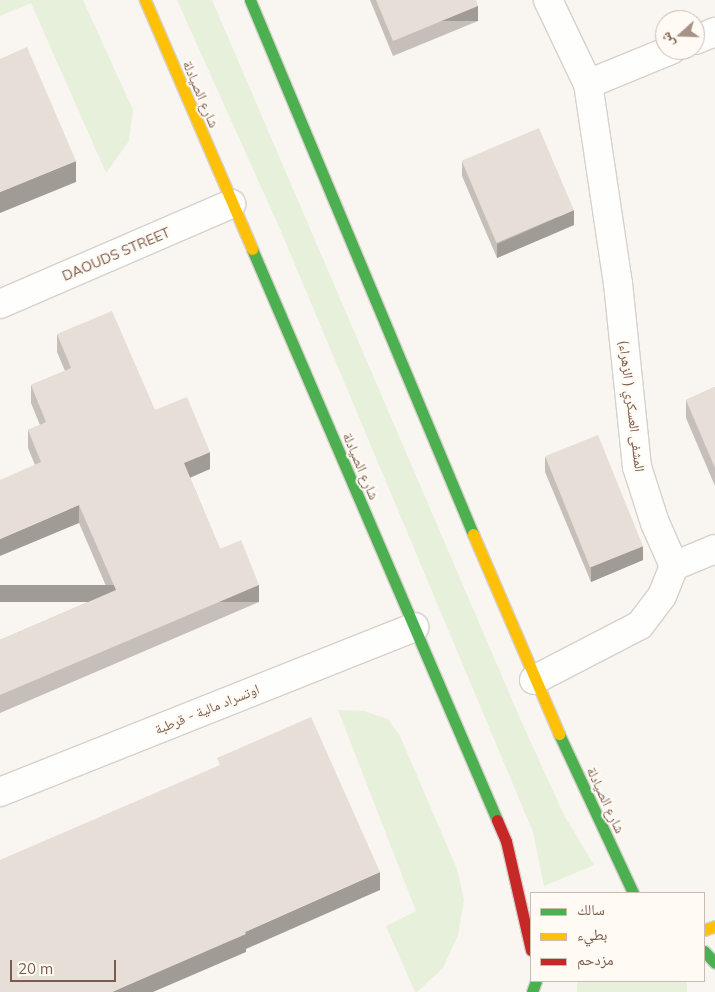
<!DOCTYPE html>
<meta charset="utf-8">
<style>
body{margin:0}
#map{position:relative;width:715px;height:992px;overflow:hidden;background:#f9f5f0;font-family:Mulish,"Noto Naskh Arabic",sans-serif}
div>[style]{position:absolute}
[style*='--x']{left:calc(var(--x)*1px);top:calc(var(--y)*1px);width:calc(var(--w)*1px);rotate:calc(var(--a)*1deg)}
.green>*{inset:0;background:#e7f0db;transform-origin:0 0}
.roads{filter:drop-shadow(1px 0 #d7d1cb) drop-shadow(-1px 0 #d7d1cb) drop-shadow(0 1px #d7d1cb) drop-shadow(0 -1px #d7d1cb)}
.street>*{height:28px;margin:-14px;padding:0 14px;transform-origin:14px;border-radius:14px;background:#fefefd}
.fast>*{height:11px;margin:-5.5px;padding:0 5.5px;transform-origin:5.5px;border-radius:5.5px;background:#4caf50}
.slow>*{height:11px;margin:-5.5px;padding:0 5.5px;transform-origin:5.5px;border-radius:5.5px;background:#ffc107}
.jam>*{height:11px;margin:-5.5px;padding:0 5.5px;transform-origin:5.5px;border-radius:5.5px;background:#c62828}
.wall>*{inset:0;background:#c6bfb9}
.shaded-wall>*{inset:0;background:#a19b96;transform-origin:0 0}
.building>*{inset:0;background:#e6ded7;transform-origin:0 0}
span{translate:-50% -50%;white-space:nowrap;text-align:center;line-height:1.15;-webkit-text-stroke:4px #fffaf3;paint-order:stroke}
.street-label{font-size:14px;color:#7a5c4d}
.legend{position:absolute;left:530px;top:892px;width:175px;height:90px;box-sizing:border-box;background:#fffaf3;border:1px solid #cabbb1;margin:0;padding:6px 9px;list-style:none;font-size:15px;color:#7a5c4d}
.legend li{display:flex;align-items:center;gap:10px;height:25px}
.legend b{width:25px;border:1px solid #cabbb1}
.north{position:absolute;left:655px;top:10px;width:50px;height:50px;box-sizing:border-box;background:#fffaf3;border:1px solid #cabbb1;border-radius:50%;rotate:250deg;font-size:14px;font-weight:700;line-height:20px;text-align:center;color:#7a5c4d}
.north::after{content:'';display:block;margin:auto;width:18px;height:22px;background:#a69286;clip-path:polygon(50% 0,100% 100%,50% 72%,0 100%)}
.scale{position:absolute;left:10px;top:960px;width:106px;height:22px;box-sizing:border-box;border:2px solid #7a5c4d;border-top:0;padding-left:6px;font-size:15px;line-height:18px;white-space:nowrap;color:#7a5c4d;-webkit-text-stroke:4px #fffaf3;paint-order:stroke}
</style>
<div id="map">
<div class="green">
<i style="clip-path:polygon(0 0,83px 0,133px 110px,129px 141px,106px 173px,31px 3px,0 16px)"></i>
<i style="clip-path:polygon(177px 0,212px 0,522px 723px,564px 815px,594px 865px,544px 886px,533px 832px,280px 229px)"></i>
<i style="clip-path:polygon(338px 710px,364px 711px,388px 719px,400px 736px,457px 869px,464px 899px,458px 935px,443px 968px,417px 992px,415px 992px,386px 926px,416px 911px)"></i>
<i style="left:577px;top:981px;width:110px;height:13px"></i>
</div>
<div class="roads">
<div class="street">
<i style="--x:695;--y:40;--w:22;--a:-22"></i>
<i style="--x:588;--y:84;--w:90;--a:-22.3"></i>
<i style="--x:0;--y:304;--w:252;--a:-23.4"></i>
<i style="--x:674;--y:566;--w:44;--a:-22.5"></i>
<i style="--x:534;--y:680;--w:119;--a:-27.4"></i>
<i style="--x:640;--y:625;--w:36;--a:-53"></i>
<i style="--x:662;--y:596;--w:32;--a:-68"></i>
<i style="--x:674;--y:566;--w:47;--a:-113.8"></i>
<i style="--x:655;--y:523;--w:59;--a:-107.8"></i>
<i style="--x:637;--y:467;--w:184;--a:-95.9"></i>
<i style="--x:618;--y:284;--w:202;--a:-98.5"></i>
<i style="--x:588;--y:84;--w:93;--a:-115.5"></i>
<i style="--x:0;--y:792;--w:446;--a:-21.7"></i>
</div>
<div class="fast">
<i style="--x:250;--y:0;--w:579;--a:67.33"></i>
<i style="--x:252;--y:249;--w:621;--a:66.78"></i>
<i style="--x:559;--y:734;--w:175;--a:65"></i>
<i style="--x:704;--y:951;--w:16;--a:47"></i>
<i style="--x:532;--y:992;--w:12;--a:-70"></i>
</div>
<div class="slow">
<i style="--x:145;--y:0;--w:271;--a:66.7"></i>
<i style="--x:473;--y:534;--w:218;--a:66.7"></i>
<i style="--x:704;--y:930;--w:12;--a:-20"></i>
</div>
<div class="jam">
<i style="--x:497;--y:820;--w:23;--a:67"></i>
<i style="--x:506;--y:841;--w:112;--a:77.1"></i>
</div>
</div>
<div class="wall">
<i style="clip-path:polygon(370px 0,476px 0,478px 21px,393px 56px)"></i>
<i style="clip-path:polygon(462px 161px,574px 225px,497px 258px,462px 176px)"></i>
<i style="clip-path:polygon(57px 334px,155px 410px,210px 469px,190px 478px,220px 549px,259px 602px,0 713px,0 640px,109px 593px,79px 523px,35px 465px,28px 448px,28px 430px,40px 425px,31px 403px,31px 385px,65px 371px,57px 352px)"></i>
<i style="clip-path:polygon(715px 387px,715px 486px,686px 418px,686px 400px)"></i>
<i style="clip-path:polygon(545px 457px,643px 560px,591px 582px,545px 472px)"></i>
</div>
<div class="shaded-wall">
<i style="left:478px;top:6px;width:15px;height:92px;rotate:90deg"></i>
<i style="clip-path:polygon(76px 161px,76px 182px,0 213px,0 192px)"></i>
<i style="clip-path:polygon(574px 210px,574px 225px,497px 258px,497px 244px)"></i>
<i style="clip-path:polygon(210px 452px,210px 469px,184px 480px,184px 463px)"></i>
<i style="clip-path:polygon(79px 505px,79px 523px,0 556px,0 539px)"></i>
<i style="clip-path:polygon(643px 546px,643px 560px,591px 582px,591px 567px)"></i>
<i style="left:259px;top:585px;width:17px;height:281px;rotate:90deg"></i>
<i style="clip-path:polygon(380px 872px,380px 890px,246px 949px,246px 952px,153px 992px,112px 992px,245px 932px)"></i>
</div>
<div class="building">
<i style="clip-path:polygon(376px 0,476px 0,478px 6px,393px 41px)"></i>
<i style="clip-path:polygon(27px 47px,76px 161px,0 192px,0 59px)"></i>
<i style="left:539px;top:128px;width:89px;height:84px;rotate:67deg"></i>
<i style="clip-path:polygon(112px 311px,155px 410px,187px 397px,210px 452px,184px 463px,220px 549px,241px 540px,259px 585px,0 695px,0 640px,116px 590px,79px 505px,0 539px,0 480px,41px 462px,28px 430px,46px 422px,31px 385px,71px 368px,57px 334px)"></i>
<i style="clip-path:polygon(715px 387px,715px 468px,686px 400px)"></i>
<i style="left:598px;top:435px;width:120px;height:57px;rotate:68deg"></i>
<i style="clip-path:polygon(311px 717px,380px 872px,245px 932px,246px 934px,112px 992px,0 992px,0 860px,220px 765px,217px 758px)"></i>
</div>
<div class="street-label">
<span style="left:201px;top:94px;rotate:67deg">شارع الصيادلة</span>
<span style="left:116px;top:254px;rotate:-23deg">DAOUDS STREET</span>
<span style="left:632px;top:406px;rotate:83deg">المشفى العسكري ( الزهراء)</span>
<span style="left:361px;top:466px;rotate:67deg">شارع الصيادلة</span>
<span style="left:207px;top:709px;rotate:-22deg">اوتسراد مالية - قرطبة</span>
<span style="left:606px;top:800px;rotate:65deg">شارع الصيادلة</span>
</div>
<ul class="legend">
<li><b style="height:6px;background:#4caf50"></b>سالك</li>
<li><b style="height:6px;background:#ffc107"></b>بطيء</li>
<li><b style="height:6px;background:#c62828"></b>مزدحم</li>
</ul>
<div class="north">ش</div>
<div class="scale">20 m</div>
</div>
